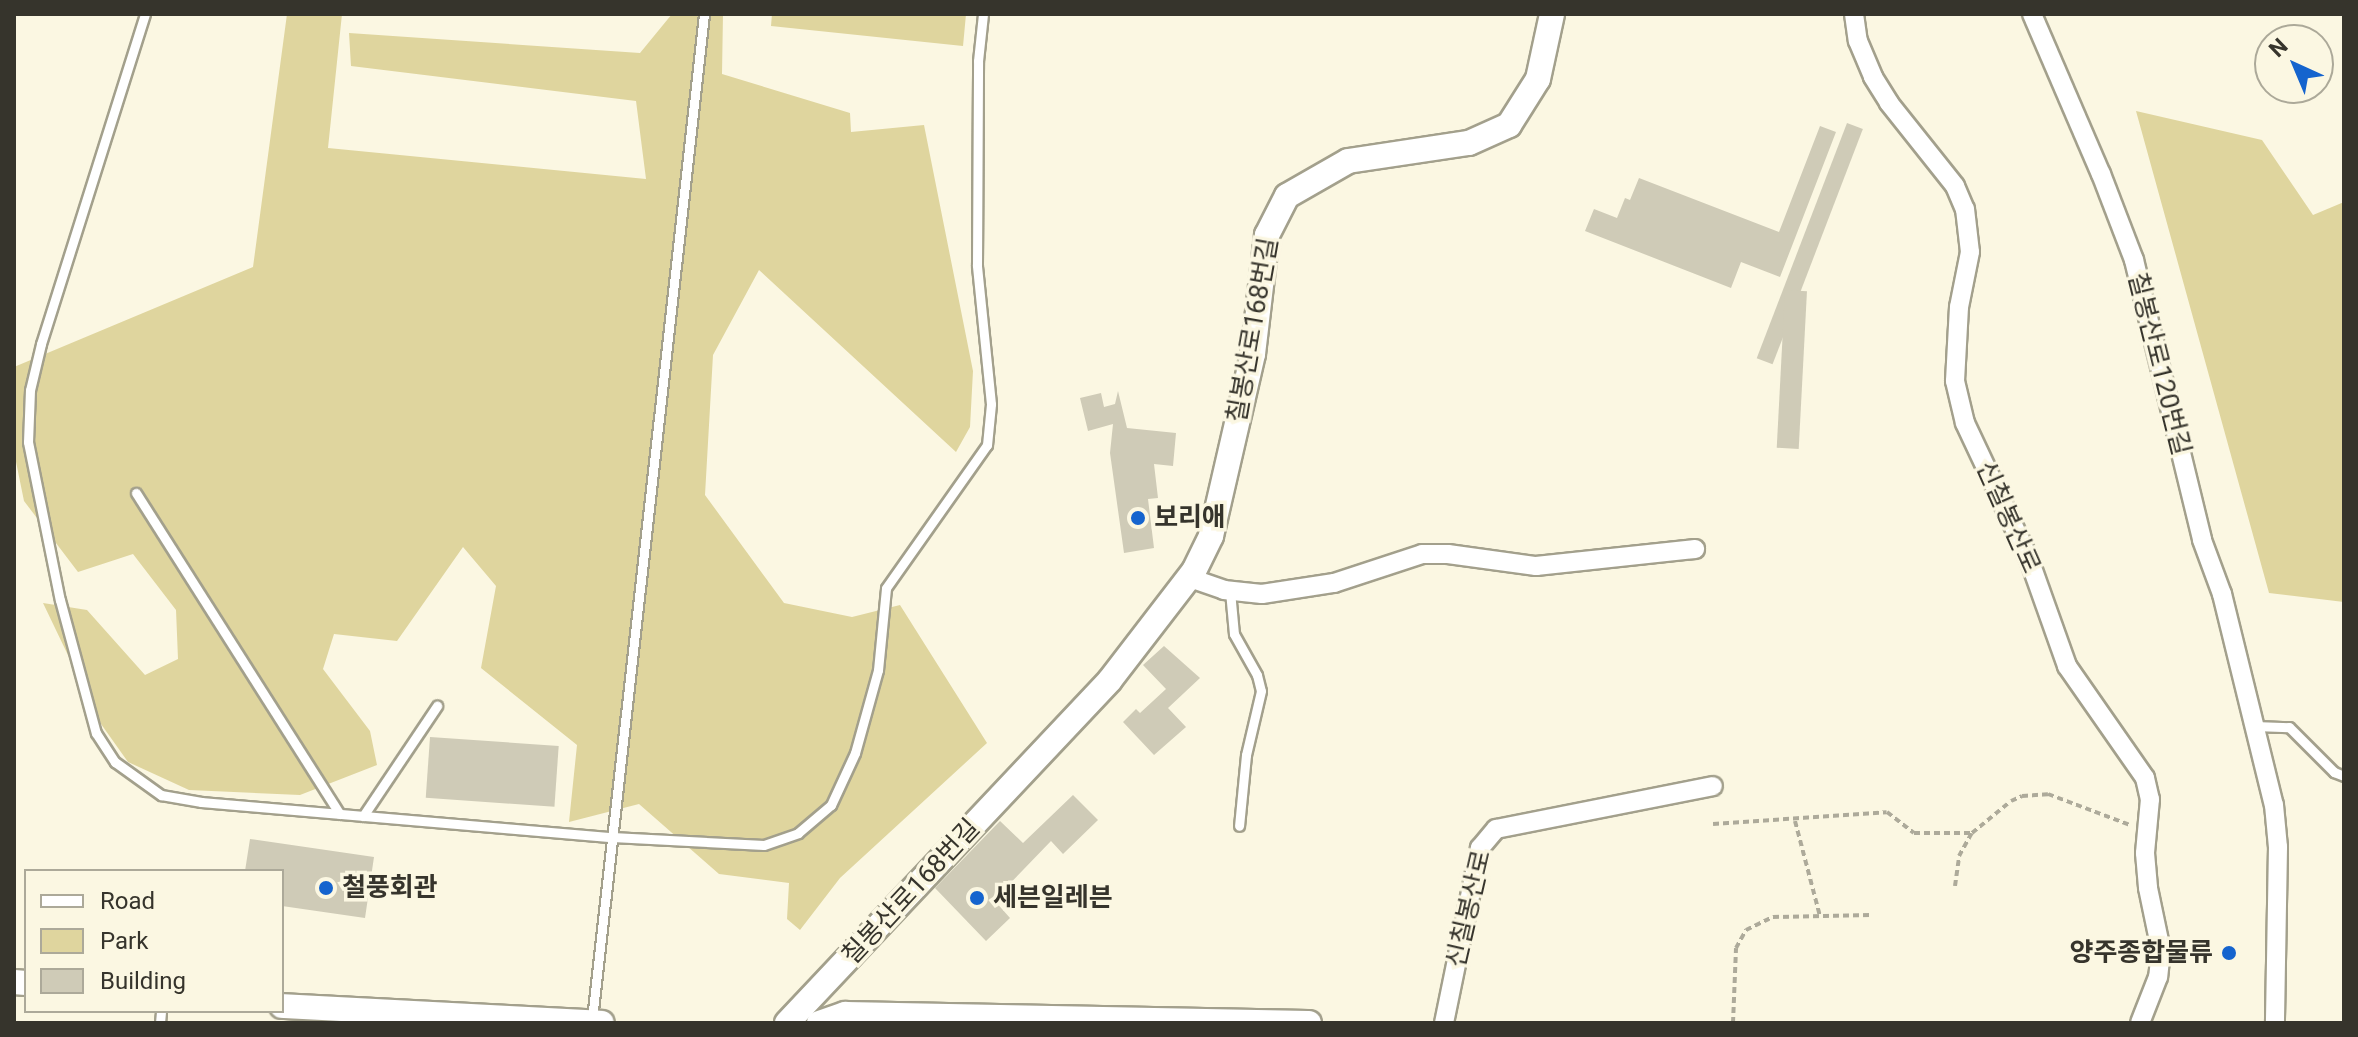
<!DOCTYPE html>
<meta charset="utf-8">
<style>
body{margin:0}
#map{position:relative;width:2358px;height:1037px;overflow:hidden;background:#fbf7e2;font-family:Roboto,"Noto Sans KR",sans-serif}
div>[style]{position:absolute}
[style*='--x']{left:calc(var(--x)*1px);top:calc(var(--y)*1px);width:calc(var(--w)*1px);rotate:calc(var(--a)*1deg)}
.green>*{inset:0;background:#dfd59e}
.building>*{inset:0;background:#cfcbb7;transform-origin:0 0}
.path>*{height:4px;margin-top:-2px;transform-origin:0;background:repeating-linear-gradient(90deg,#adaa9a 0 6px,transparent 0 10px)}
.roads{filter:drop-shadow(2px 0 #a3a08c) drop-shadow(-2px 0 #a3a08c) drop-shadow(0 2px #a3a08c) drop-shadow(0 -2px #a3a08c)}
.lane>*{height:9px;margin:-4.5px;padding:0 4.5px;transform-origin:4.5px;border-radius:4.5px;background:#fff}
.street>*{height:18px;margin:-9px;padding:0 9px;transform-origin:9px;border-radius:9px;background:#fff}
.secondary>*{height:24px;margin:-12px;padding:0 12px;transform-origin:12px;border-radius:12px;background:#fff}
.dots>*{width:22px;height:22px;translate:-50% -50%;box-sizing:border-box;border:4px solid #fbf7e2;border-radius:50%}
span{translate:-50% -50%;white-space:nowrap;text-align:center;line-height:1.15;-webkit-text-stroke:7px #fbf7e2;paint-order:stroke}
.street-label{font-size:26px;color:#36342c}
.poi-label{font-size:26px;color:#36342c;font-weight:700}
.left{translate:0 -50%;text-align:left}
.right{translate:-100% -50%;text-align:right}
.frame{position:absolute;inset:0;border:16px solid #36342c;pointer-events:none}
.legend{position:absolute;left:24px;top:869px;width:260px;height:144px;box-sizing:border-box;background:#fbf7e2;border:2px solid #aca999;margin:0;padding:10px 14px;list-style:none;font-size:24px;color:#36342c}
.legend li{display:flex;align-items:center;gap:16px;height:40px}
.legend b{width:40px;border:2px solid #aca999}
.north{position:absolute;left:2254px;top:24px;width:80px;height:80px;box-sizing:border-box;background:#fbf7e2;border:2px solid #aca999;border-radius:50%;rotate:316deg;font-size:22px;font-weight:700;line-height:32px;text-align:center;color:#36342c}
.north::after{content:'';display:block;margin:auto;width:28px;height:36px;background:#1564ce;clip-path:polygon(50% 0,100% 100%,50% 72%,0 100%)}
</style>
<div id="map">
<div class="green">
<i style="clip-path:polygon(287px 14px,342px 14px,328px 148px,646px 179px,636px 101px,351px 66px,349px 33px,640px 53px,672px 14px,723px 14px,722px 74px,850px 113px,851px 132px,924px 125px,973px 371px,970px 427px,956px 452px,759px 270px,713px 355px,705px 495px,784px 603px,852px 617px,900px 605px,987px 743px,840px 878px,800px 930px,787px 919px,789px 883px,719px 874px,639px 804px,569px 822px,577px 745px,481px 668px,496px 586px,463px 547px,397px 641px,334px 634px,323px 669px,370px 731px,377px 765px,300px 795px,189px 790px,128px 762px,101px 724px,43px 603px,87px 610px,145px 675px,178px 659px,176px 610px,133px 554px,78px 572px,24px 501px,14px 452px,14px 367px,253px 267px)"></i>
<i style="clip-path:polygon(772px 14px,966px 14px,963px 46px,771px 26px)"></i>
<i style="clip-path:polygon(2136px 111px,2262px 140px,2313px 215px,2344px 202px,2344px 602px,2269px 593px)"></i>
</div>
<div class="building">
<i style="left:1847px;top:123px;width:17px;height:252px;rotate:21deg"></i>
<i style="clip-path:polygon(1820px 126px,1836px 132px,1780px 277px,1741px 262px,1731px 288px,1585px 231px,1594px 209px,1617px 218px,1625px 198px,1630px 200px,1639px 178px,1779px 232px)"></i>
<i style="left:1785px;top:290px;width:22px;height:158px;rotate:3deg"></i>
<i style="clip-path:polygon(1118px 391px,1127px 428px,1176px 433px,1173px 466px,1154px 464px,1158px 498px,1148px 499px,1154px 548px,1124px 553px,1110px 453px,1113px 424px,1088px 431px,1080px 398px,1101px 393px,1104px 407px,1115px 404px)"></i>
<i style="clip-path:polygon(1164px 646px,1200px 678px,1168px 708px,1186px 727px,1154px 755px,1123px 722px,1136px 709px,1140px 713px,1166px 689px,1143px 665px)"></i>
<i style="left:430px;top:737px;width:129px;height:61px;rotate:4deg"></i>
<i style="clip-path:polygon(1073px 795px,1098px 820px,1063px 854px,1051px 841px,994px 900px,1010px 918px,986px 941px,935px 888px,1000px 821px,1023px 843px)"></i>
<i style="clip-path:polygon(250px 839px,374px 857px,365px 918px,282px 906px,282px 871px,245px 871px)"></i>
</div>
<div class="path">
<i style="--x:1795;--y:821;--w:98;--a:75.3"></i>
<i style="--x:1713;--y:824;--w:174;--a:-3.9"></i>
<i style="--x:1887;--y:812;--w:34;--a:38"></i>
<i style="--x:1914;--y:833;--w:58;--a:0"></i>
<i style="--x:1955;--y:886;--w:30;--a:-82"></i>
<i style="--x:1959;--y:856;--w:26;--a:-61"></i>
<i style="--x:1972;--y:833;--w:50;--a:-39.4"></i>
<i style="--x:2011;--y:801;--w:12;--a:-24"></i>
<i style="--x:2022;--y:796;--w:26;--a:-4"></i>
<i style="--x:2048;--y:794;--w:88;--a:20.7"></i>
<i style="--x:1733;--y:1023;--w:75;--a:-87.7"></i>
<i style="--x:1736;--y:948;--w:21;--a:-61"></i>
<i style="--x:1746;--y:930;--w:30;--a:-26"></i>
<i style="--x:1773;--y:917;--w:97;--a:-1.2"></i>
</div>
<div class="roads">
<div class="lane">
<i style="--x:145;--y:14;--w:346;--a:107.5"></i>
<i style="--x:41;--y:344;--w:47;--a:103.4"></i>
<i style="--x:30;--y:390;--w:52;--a:92.2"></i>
<i style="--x:28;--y:442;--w:161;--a:78.6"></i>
<i style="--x:60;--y:600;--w:138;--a:74.9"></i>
<i style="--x:96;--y:733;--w:35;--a:57"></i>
<i style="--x:115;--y:762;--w:57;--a:35.7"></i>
<i style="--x:161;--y:795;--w:41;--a:9.9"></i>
<i style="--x:201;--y:802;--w:412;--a:4.9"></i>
<i style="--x:612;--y:837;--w:152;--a:3"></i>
<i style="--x:764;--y:845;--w:36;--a:-19"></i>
<i style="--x:798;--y:833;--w:43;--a:-40.3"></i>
<i style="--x:831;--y:805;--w:57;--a:-65.2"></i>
<i style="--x:855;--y:753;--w:86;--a:-74.5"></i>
<i style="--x:878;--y:670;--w:82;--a:-84.4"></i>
<i style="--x:886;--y:588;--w:175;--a:-54.8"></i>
<i style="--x:987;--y:445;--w:41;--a:-84.4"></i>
<i style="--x:991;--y:404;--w:140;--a:-95.8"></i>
<i style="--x:977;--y:265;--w:204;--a:-89.7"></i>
<i style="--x:978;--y:61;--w:47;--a:-83.9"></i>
<i style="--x:136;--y:493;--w:380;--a:57.6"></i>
<i style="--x:1230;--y:591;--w:43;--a:84.7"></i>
<i style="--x:1234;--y:634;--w:47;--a:60.7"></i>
<i style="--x:1257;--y:675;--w:16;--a:76"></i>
<i style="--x:1261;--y:691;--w:66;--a:103.2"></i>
<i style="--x:1246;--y:755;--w:71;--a:95.6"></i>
<i style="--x:2254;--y:726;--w:35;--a:2"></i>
<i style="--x:2289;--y:727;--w:64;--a:45"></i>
<i style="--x:2334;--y:772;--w:11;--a:22"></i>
<i style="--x:363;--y:816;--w:133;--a:-56.1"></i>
<i style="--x:592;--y:1019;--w:1011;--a:-83.64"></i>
<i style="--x:160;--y:1023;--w:12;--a:-85"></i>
</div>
<div class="street">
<i style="--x:1854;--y:14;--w:27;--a:82"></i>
<i style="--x:1858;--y:41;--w:39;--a:67"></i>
<i style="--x:1873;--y:77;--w:31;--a:58"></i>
<i style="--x:1889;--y:103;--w:106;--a:51.5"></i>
<i style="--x:1955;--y:186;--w:25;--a:67"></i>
<i style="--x:1965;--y:209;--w:43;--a:83.4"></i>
<i style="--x:1970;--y:252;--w:56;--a:101.3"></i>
<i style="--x:1959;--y:307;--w:74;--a:93.1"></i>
<i style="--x:1955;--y:381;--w:43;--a:76.6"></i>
<i style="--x:1965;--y:423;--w:150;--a:64.8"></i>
<i style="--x:2029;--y:559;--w:114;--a:70.4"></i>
<i style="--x:2067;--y:666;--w:136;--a:55.1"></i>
<i style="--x:2145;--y:778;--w:22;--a:77"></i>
<i style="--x:2150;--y:799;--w:54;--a:95.3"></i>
<i style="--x:2145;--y:853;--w:35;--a:85"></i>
<i style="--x:2148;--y:888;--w:63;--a:78.2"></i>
<i style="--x:2161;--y:950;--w:27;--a:96"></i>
<i style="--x:2158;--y:977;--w:49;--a:111.4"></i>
<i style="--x:2032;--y:14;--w:174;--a:66.7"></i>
<i style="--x:2101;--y:174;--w:92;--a:69"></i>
<i style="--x:2134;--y:260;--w:288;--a:76.3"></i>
<i style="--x:2202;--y:540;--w:58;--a:69.7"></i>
<i style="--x:2222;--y:594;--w:217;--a:76.2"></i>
<i style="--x:2274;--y:805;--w:42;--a:84.6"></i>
<i style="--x:2278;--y:847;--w:176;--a:91"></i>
<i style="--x:1190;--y:578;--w:36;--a:19"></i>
<i style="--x:1224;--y:590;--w:38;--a:6"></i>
<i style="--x:1262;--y:594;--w:73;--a:-8.7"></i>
<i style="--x:1334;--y:583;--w:93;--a:-18.2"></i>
<i style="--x:1422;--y:554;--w:26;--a:0"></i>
<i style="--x:1448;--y:554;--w:89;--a:7.8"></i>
<i style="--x:1536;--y:566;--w:160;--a:-6.1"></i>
<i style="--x:1444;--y:1023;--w:179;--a:-78.4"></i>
<i style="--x:1480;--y:848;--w:25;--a:-50"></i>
<i style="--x:1496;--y:829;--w:221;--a:-11.2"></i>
</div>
<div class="secondary">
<i style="--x:14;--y:982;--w:12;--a:5"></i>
<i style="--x:282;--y:1006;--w:320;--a:3"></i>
<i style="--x:787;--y:1023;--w:471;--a:-46.7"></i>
<i style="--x:1110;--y:680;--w:138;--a:-52.4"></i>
<i style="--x:1194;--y:571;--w:39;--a:-64"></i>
<i style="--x:1211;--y:536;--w:187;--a:-77"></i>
<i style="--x:1253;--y:354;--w:120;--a:-83.3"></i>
<i style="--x:1267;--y:235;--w:44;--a:-62.9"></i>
<i style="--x:1287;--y:196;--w:70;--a:-29.8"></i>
<i style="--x:1348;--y:161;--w:122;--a:-8.5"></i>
<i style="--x:1469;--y:143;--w:44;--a:-24.2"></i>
<i style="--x:1509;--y:125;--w:54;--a:-57.8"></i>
<i style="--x:1538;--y:79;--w:66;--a:-77.8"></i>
<i style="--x:819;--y:1023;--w:28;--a:-19"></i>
<i style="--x:845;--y:1014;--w:464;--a:1.1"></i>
</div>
</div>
<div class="dots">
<i style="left:1138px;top:518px;background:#1564ce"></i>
<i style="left:326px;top:888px;background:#1564ce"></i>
<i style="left:977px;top:898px;background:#1564ce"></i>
<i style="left:2229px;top:953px;background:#1564ce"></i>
</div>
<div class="street-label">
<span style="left:1253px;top:330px;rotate:-80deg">칠봉산로168번길</span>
<span style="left:2159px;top:364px;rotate:76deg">칠봉산로120번길</span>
<span style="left:2008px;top:517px;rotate:66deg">신칠봉산로</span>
<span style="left:911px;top:892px;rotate:-47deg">칠봉산로168번길</span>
<span style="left:1469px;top:909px;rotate:-77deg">신칠봉산로</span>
</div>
<div class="poi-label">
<span class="left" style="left:1154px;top:518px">보리애</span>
<span class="left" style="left:342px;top:888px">철풍회관</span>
<span class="left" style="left:993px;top:898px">세븐일레븐</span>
<span class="right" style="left:2213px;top:953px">양주종합물류</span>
</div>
<div class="frame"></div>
<ul class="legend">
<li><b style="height:10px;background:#fff"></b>Road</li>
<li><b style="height:22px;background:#dfd59e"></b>Park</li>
<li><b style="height:22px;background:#cfcbb7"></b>Building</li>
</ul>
<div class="north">N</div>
</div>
